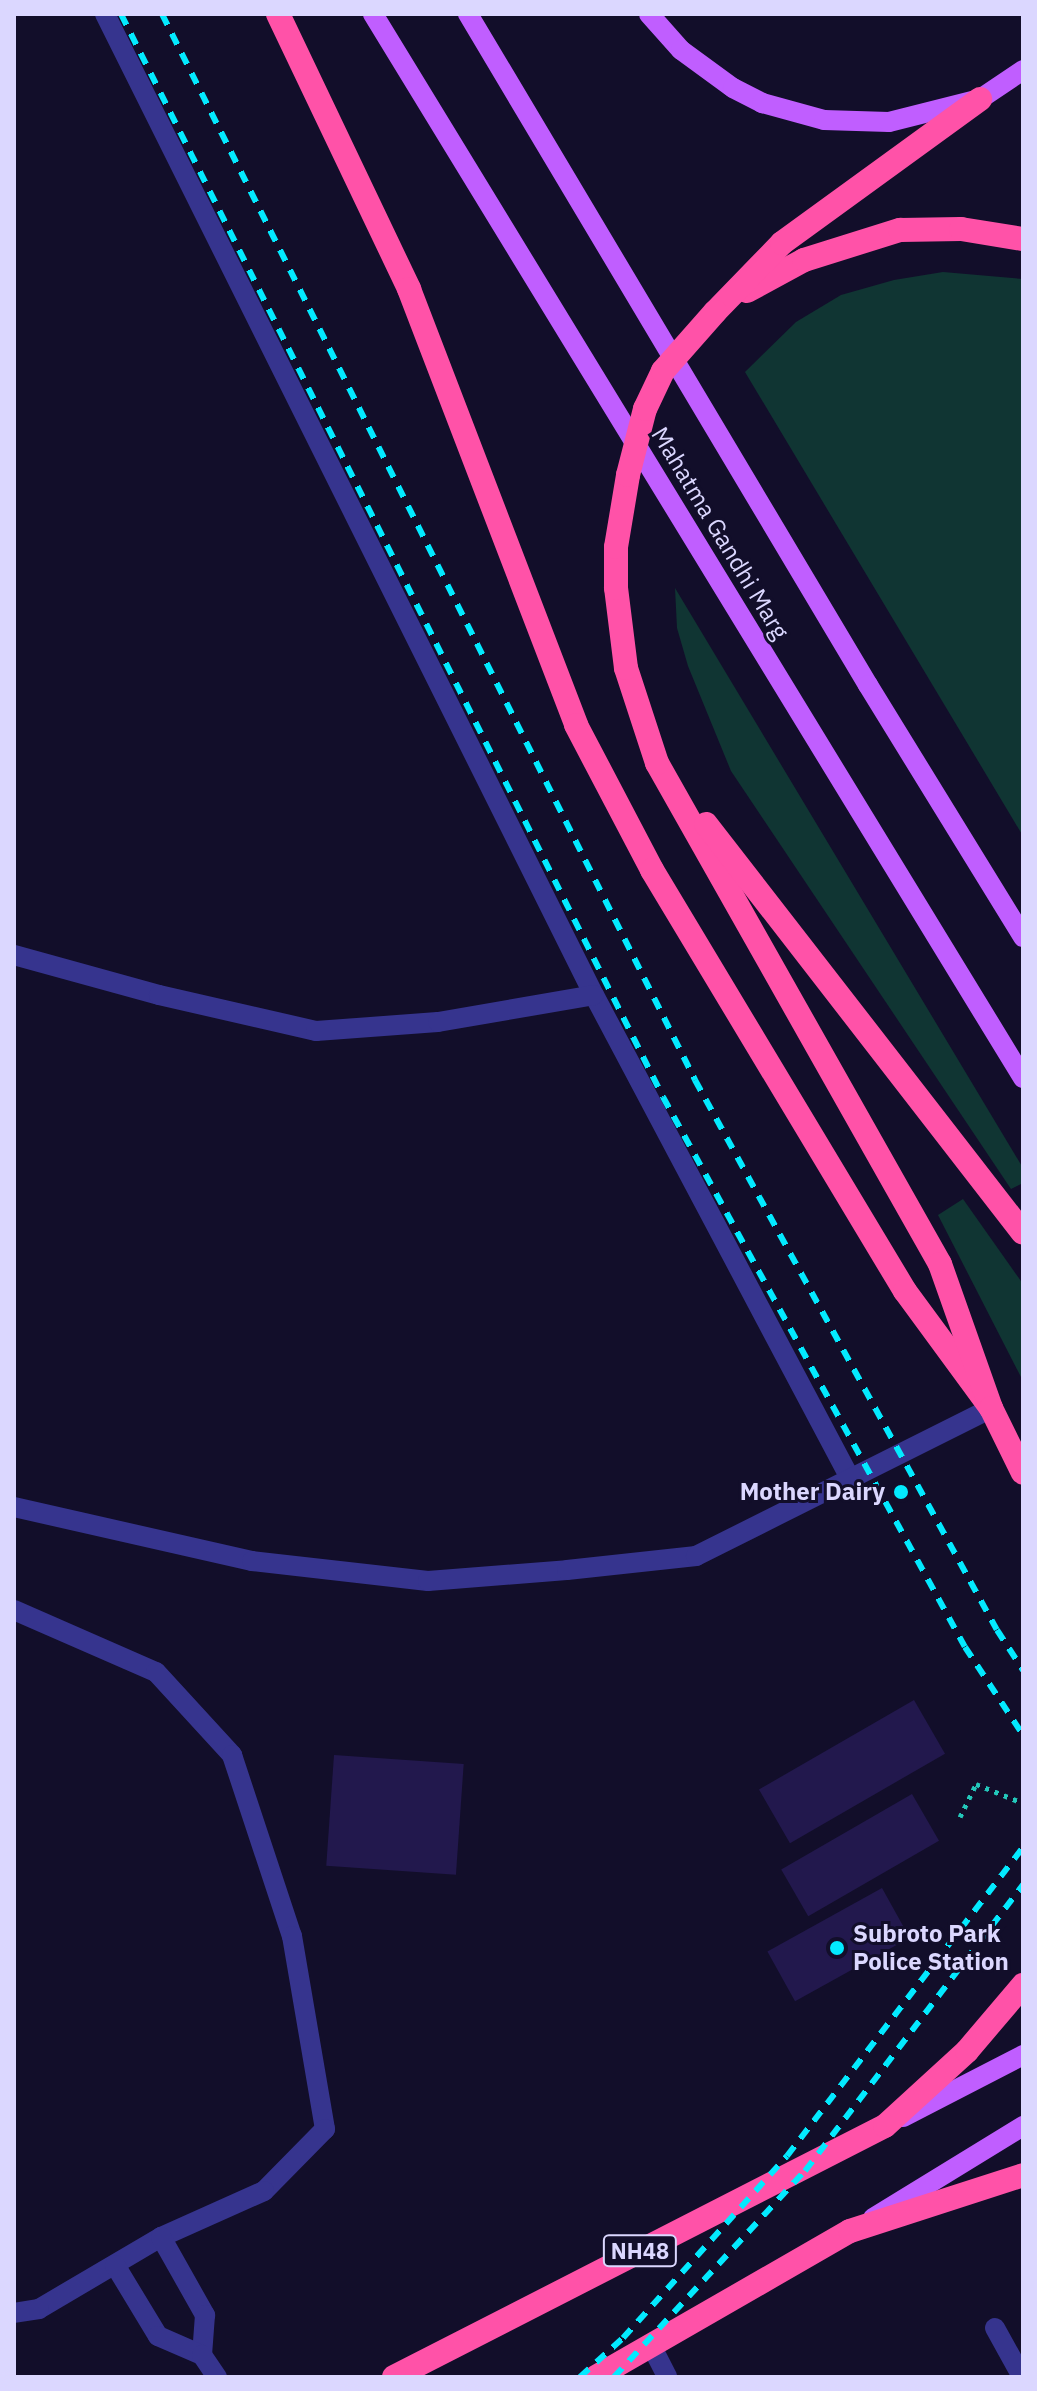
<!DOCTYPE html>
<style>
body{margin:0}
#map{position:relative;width:1037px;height:2391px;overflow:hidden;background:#120e2a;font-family:"IBM Plex Sans",sans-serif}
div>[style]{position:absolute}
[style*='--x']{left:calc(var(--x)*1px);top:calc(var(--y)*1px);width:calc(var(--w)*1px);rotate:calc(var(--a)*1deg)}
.green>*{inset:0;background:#103533}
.building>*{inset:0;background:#22184d;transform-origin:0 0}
.path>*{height:5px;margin-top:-2.5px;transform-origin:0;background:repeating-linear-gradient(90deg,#23c7ba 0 4px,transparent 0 10px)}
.minor>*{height:20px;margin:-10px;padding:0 10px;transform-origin:10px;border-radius:10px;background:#36348e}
.major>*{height:20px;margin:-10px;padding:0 10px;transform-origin:10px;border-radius:10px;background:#c05eff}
.highway>*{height:24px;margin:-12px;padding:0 12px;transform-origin:12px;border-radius:12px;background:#ff52a8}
.rail>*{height:6px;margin-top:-3px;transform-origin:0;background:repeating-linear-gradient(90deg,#03eaff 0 12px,transparent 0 22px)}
.highway-bridge>*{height:24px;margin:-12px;padding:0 12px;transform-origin:12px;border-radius:12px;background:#ff52a8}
.dots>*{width:22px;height:22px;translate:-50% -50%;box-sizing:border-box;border:4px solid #120e2a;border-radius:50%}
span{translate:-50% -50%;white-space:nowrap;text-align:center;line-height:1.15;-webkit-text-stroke:6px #120e2a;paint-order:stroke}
.shield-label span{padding:2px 6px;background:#120e2a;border:2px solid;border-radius:6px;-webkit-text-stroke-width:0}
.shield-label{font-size:22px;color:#dbd7ff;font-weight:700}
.street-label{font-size:24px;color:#dbd7ff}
.poi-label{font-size:24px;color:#dbd7ff;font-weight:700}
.right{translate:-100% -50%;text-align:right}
.left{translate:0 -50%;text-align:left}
.frame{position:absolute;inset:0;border:16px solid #dbd7ff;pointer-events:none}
</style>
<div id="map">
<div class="green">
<i style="clip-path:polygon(943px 272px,1023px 279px,1023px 836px,745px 372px,796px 322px,841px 295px,894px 280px)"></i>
<i style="clip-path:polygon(675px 588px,1023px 1168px,1023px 1183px,1011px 1189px,731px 771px,688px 666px,677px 628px)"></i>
<i style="clip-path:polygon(963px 1199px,1023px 1284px,1023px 1381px,938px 1215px)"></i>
</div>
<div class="building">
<i style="left:914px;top:1700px;width:62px;height:179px;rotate:60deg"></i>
<i style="left:334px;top:1755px;width:130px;height:111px;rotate:4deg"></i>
<i style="left:912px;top:1794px;width:54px;height:151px;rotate:60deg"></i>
<i style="left:882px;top:1888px;width:57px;height:131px;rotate:61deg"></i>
</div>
<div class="path">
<i style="--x:960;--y:1817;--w:37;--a:-64"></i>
<i style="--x:976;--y:1784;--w:51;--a:22"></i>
</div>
<div class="minor">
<i style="--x:105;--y:14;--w:1096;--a:63.51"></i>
<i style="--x:594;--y:995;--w:549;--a:62.08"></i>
<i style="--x:14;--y:955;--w:150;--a:15.4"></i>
<i style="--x:159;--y:995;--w:161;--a:12.9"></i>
<i style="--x:316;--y:1031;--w:122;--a:-4.2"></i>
<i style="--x:438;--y:1022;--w:158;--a:-9.8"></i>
<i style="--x:14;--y:1507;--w:244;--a:12.8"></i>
<i style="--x:252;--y:1561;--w:177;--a:6.5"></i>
<i style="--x:428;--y:1581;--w:139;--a:-4.5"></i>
<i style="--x:567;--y:1570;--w:130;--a:-6.2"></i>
<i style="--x:696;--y:1556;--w:330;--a:-26.6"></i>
<i style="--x:14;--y:1610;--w:155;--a:23.6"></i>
<i style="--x:156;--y:1672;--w:113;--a:47.5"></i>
<i style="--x:232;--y:1755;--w:191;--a:71.7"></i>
<i style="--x:292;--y:1936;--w:196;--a:80.3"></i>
<i style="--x:325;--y:2129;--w:87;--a:134.5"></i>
<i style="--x:264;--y:2191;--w:113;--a:155.9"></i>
<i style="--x:161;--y:2237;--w:142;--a:149.5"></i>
<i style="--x:39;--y:2309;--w:25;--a:171"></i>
<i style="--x:161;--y:2237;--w:90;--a:60.6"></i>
<i style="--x:205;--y:2315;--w:40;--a:94.3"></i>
<i style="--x:115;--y:2265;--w:83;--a:58.8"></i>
<i style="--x:158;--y:2336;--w:48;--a:23.4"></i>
<i style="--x:202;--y:2355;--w:27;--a:56"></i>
<i style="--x:995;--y:2328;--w:56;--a:61.1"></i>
<i style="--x:651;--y:2345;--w:36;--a:63"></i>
</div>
<div class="major">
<i style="--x:373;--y:14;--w:1247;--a:58.58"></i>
<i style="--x:468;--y:14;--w:781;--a:59.2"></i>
<i style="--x:868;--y:685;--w:296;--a:58.4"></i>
<i style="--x:649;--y:14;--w:48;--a:48.4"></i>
<i style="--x:681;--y:50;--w:64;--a:36.2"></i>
<i style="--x:733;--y:88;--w:33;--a:27"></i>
<i style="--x:762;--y:103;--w:64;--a:15.3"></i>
<i style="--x:824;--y:120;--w:65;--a:1.8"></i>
<i style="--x:889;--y:122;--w:94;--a:-14.2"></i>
<i style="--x:980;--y:99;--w:52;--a:-34"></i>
<i style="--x:903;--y:2117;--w:135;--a:-27.3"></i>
<i style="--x:873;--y:2218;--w:176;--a:-31.5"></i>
</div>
<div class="highway">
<i style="--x:278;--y:14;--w:305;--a:64.5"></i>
<i style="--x:409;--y:289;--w:467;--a:69"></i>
<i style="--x:576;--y:725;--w:164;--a:62.3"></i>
<i style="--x:652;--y:870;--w:491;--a:59"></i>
<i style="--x:905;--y:1291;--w:145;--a:53.7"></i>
<i style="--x:747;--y:291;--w:65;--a:-28.5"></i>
<i style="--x:804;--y:260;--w:101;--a:-17.4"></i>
<i style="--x:900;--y:230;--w:61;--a:-0.9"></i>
<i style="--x:961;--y:229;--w:63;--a:9.2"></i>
<i style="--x:715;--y:312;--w:96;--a:-45.8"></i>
<i style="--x:782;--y:243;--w:245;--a:-36"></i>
<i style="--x:657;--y:763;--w:575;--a:60.54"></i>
<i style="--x:940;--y:1264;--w:153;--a:70.5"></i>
<i style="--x:991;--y:1408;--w:72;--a:63.8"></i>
<i style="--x:706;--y:824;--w:517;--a:52.22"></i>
<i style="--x:394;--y:2377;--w:551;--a:-27.08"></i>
<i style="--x:885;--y:2126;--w:111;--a:-42.4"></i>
<i style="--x:967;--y:2051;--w:87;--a:-49.7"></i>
<i style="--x:596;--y:2377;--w:293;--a:-29.9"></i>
<i style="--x:850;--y:2231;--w:182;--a:-17.9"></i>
</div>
<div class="rail">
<i style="--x:121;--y:14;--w:1211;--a:63.41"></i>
<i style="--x:663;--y:1097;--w:627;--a:61.23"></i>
<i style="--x:965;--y:1647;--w:105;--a:56.6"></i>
<i style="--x:162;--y:14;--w:1192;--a:63.43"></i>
<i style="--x:695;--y:1080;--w:627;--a:61.23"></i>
<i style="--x:997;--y:1630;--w:48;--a:57"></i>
<i style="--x:580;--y:2377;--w:58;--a:-42.2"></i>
<i style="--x:623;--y:2338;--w:245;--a:-48"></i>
<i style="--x:787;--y:2156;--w:389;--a:-52.6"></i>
<i style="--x:614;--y:2377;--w:281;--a:-47.2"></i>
<i style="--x:805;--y:2171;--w:360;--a:-52.7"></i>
</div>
<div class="highway-bridge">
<i style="--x:657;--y:763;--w:100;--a:-108.1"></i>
<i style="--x:626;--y:668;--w:81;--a:-97.1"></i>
<i style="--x:616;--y:588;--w:41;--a:-90"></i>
<i style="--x:616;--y:547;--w:73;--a:-80.5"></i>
<i style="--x:628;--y:475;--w:68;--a:-75.6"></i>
<i style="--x:645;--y:409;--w:42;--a:-64.7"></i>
<i style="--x:663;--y:371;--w:79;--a:-48.6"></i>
</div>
<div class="dots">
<i style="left:901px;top:1492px;background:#03eaff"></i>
<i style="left:837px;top:1948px;background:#03eaff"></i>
</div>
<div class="shield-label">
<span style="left:640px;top:2251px">NH48</span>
</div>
<div class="street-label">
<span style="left:720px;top:533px;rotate:59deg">Mahatma Gandhi Marg</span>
</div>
<div class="poi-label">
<span class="right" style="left:885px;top:1492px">Mother Dairy</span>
<span class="left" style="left:853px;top:1948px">Subroto Park<br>Police Station</span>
</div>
<div class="frame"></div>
</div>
